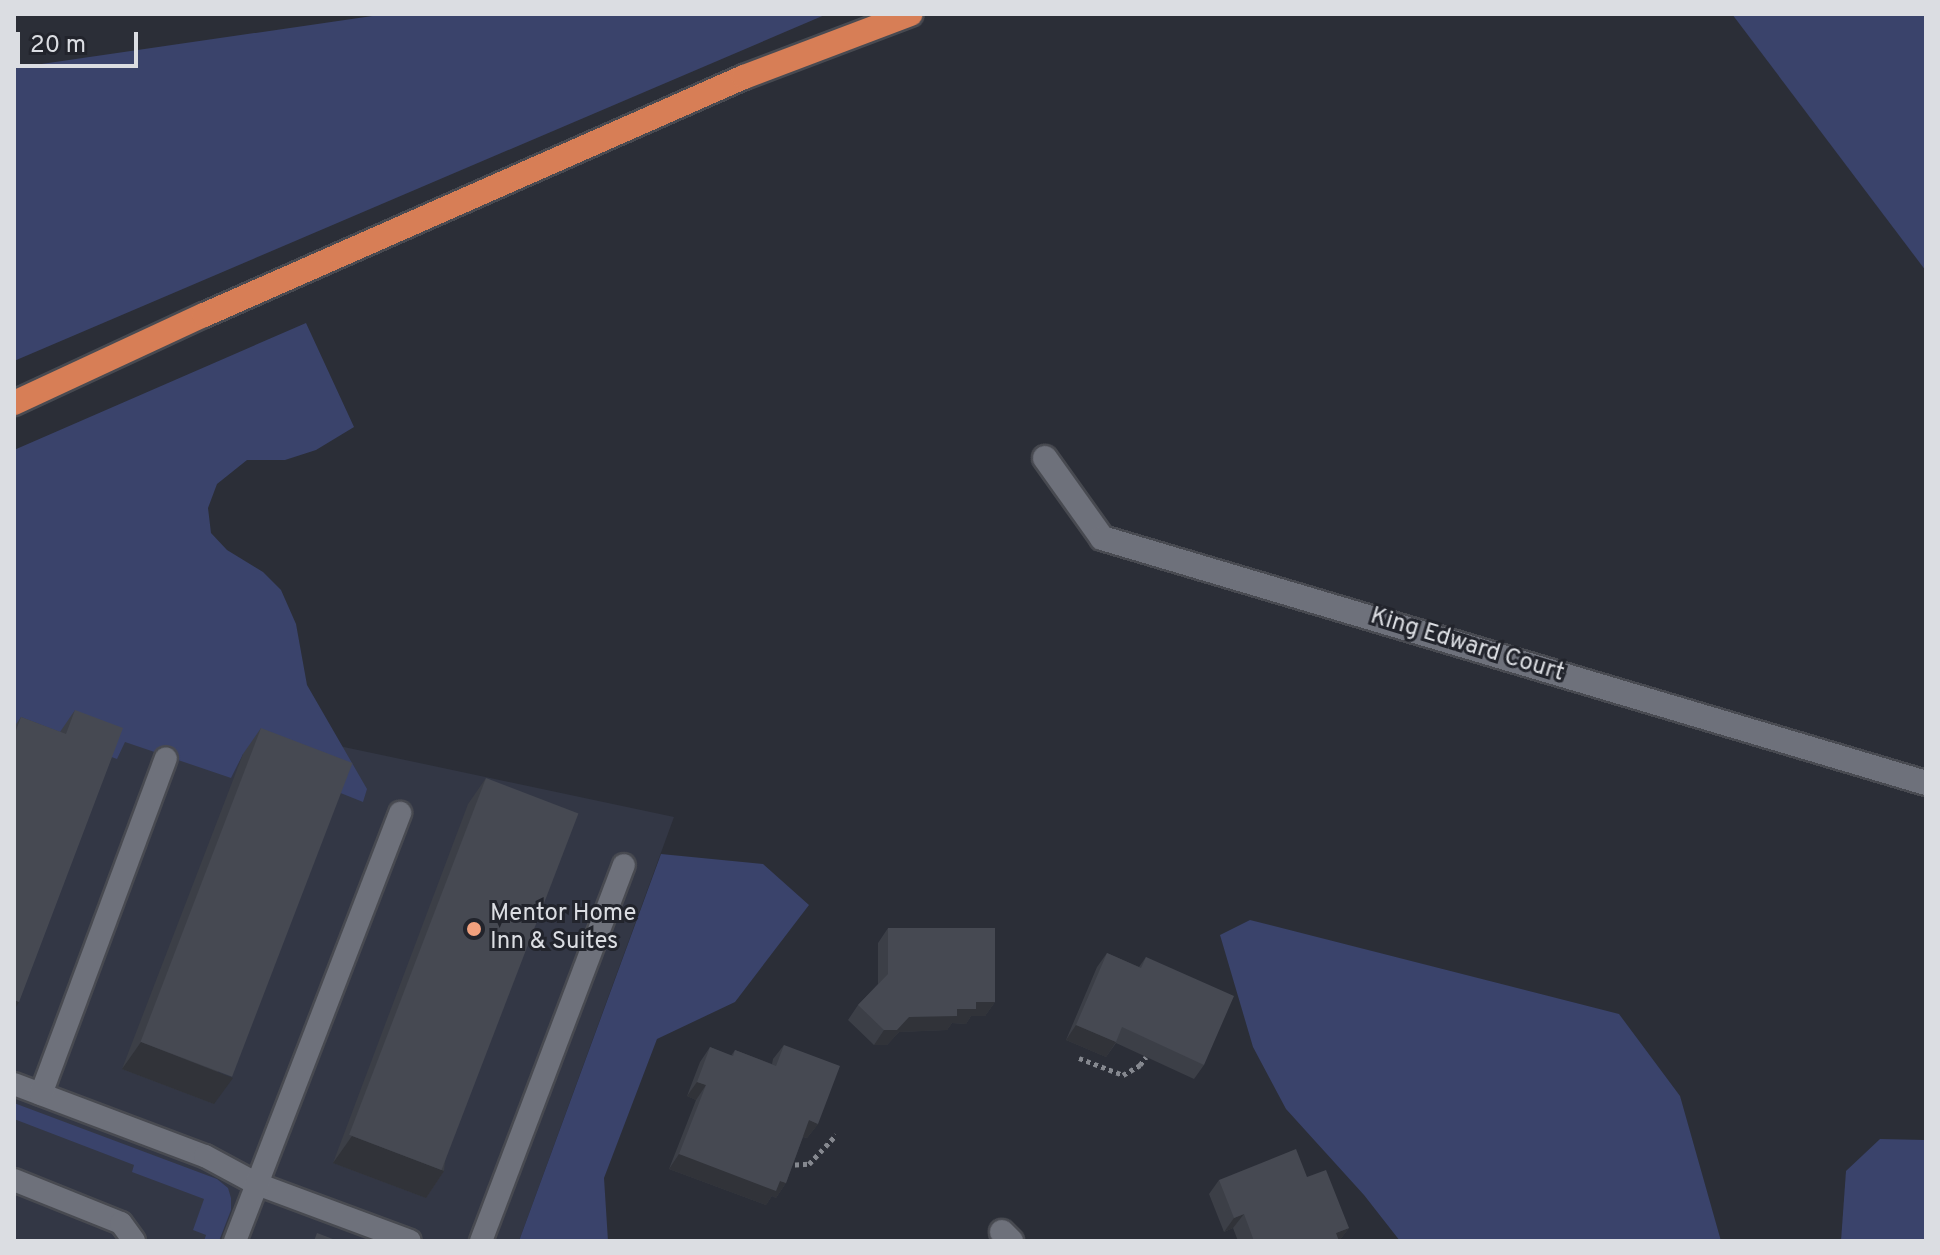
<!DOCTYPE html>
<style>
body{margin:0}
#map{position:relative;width:1940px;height:1255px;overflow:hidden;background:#2b2e37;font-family:Overpass,sans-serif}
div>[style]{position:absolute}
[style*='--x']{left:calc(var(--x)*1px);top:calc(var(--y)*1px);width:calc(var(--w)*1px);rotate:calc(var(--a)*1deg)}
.built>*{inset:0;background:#333745}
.green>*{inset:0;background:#3a436b}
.path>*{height:5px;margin-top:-2.5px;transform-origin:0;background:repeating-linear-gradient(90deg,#85888f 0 4px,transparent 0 8px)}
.roads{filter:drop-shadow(2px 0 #484a51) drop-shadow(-2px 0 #484a51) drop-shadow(0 2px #484a51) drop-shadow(0 -2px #484a51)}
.lane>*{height:22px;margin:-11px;padding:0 11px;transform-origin:11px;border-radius:11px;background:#6e717b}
.street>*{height:24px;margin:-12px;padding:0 12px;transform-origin:12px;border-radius:12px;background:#6e717b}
.highway>*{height:24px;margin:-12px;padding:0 12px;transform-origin:12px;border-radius:12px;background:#d77e56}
.wall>*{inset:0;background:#3c3f47}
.shaded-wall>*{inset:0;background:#313339}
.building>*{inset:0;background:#464952;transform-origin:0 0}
.dots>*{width:22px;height:22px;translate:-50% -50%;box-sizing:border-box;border:4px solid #22242c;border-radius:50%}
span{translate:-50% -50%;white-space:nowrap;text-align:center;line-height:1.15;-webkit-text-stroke:6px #22242c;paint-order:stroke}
.street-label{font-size:24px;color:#dbdde2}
.poi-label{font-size:24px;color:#dbdde2}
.left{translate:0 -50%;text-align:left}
.frame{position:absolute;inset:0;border:16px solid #dbdde2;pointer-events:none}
.scale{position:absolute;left:16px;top:32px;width:122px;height:36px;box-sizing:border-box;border:4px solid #dbdde2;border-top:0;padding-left:10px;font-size:24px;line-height:28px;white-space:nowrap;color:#dbdde2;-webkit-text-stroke:6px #22242c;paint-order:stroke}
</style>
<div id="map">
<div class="built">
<i style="clip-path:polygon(14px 677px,674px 817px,519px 1241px,14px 1241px)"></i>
</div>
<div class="green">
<i style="clip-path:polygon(386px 14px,827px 14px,14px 361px,14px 68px)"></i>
<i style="clip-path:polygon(1732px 14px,1926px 14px,1926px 271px)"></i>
<i style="clip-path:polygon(306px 323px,354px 427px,316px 450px,285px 460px,247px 460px,217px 484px,208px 508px,211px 533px,227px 550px,263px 572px,281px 590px,296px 624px,307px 685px,367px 789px,363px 802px,243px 754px,231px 778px,125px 742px,117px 759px,57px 737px,14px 748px,14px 450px)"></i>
<i style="clip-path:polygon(661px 854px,763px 864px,809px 905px,735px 1002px,657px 1039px,604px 1178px,608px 1241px,519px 1241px)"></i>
<i style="clip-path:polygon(1250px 920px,1619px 1014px,1680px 1096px,1721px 1241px,1400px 1241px,1364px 1195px,1286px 1109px,1253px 1047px,1220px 935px)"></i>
<i style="clip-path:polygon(14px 1103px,217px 1179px,228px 1188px,231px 1198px,231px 1210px,219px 1241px,204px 1241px,206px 1235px,193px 1230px,204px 1199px,132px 1172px,134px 1165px,14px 1119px)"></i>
<i style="clip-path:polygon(1880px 1139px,1926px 1140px,1926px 1241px,1841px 1241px,1846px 1171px)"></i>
</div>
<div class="path">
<i style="--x:1079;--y:1058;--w:47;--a:21.1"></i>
<i style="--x:1123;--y:1075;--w:20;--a:-30"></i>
<i style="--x:1140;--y:1065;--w:10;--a:-53"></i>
<i style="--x:787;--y:1165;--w:22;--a:-3"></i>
<i style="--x:809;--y:1164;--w:40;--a:-47"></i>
</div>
<div class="roads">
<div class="lane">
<i style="--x:14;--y:1084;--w:204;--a:20.7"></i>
<i style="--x:205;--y:1156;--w:59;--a:28.3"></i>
<i style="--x:257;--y:1184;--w:163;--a:20.4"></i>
<i style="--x:41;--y:1094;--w:358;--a:-69.6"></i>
<i style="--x:14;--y:1180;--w:115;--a:21.9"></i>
<i style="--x:121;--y:1223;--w:22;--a:54"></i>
<i style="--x:235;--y:1241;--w:459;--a:-68.9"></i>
<i style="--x:481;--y:1241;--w:402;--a:-69.2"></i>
</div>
<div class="street">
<i style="--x:1045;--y:458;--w:98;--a:54.5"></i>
<i style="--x:1102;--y:538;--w:860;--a:16.56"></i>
<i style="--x:1002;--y:1232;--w:13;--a:45"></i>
</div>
<div class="highway">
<i style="--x:14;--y:403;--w:209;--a:-24.9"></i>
<i style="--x:204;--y:315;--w:590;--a:-23.79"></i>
<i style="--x:744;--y:77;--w:178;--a:-20.7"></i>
</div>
</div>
<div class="wall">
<i style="clip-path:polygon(75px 710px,14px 1010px,14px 727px,21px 717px,60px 732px)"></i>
<i style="clip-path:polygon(261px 728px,214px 1104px,122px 1069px,243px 754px)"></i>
<i style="clip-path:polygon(486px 778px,444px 1171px,426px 1198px,333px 1163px,468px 804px)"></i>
<i style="clip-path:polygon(888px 928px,995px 1002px,985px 1016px,971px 1016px,966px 1024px,952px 1023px,947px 1030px,899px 1032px,887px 1045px,874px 1045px,848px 1020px,858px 1005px,878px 984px,878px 943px)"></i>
<i style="clip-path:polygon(1107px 953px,1139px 967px,1146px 957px,1204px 1065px,1194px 1079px,1116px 1043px,1106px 1057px,1066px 1040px,1097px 967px)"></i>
<i style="clip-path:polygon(784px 1045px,818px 1124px,807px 1138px,803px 1137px,786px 1183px,776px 1198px,772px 1196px,766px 1205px,669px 1169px,696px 1100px,687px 1096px,700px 1062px,710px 1047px,731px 1056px,735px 1050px,772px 1064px,773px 1059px)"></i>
<i style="clip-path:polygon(1307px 1177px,1349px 1228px,1339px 1241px,1238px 1241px,1233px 1228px,1224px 1232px,1209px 1194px,1219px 1180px)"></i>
</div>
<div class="shaded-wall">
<i style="clip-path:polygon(14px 1000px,19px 1002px,14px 1010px)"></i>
<i style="clip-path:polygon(976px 1002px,995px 1002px,985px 1016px,971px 1016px,966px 1024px,952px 1023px,947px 1030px,899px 1032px,887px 1045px,874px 1045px,884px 1030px,909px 1017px,957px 1009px)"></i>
<i style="clip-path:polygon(1076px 1025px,1116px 1042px,1106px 1057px,1066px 1040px)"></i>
<i style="clip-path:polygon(141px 1042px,233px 1078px,214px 1104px,122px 1069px)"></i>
<i style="clip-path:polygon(697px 1082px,706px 1085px,696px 1100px,687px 1096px)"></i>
<i style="clip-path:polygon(809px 1120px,818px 1124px,807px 1138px,799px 1135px)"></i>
<i style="clip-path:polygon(352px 1136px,444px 1171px,426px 1198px,333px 1163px)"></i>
<i style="clip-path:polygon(679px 1154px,780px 1181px,786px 1183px,776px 1198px,772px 1196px,766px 1205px,669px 1169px)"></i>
<i style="clip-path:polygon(1244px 1214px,1233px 1228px,1224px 1232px,1234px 1218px)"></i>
<i style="clip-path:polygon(1349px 1228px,1339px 1241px,1330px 1241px,1336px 1233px)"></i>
</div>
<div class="building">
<i style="clip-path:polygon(75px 710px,123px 728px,19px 1002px,14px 1000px,14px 736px,21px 717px,66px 734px)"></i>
<i style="left:261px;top:728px;width:98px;height:336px;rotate:21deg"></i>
<i style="left:486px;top:778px;width:99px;height:382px;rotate:21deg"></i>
<i style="clip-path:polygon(888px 928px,995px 928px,995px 1002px,976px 1002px,976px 1009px,957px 1009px,957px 1016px,909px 1017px,897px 1030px,884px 1030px,858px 1005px,888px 974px)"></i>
<i style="clip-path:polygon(1107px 953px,1141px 968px,1146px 957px,1234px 996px,1204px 1065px,1122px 1027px,1116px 1042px,1076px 1025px)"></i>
<i style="clip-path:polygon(784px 1045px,840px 1066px,818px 1124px,809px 1120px,786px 1183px,780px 1181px,776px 1191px,679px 1154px,706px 1085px,697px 1082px,710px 1047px,733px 1056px,735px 1050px,776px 1066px)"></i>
<i style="clip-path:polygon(1296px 1149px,1307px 1177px,1326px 1170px,1349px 1228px,1336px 1233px,1339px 1241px,1254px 1241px,1244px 1214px,1234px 1218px,1219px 1180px)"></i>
<i style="clip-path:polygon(317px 1233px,338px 1241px,314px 1241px)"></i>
</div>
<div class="dots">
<i style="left:474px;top:929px;background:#f2a17e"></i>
</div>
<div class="street-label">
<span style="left:1467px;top:646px;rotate:17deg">King Edward Court</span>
</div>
<div class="poi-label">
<span class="left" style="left:490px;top:929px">Mentor Home<br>Inn &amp; Suites</span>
</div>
<div class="frame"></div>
<div class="scale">20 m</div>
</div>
